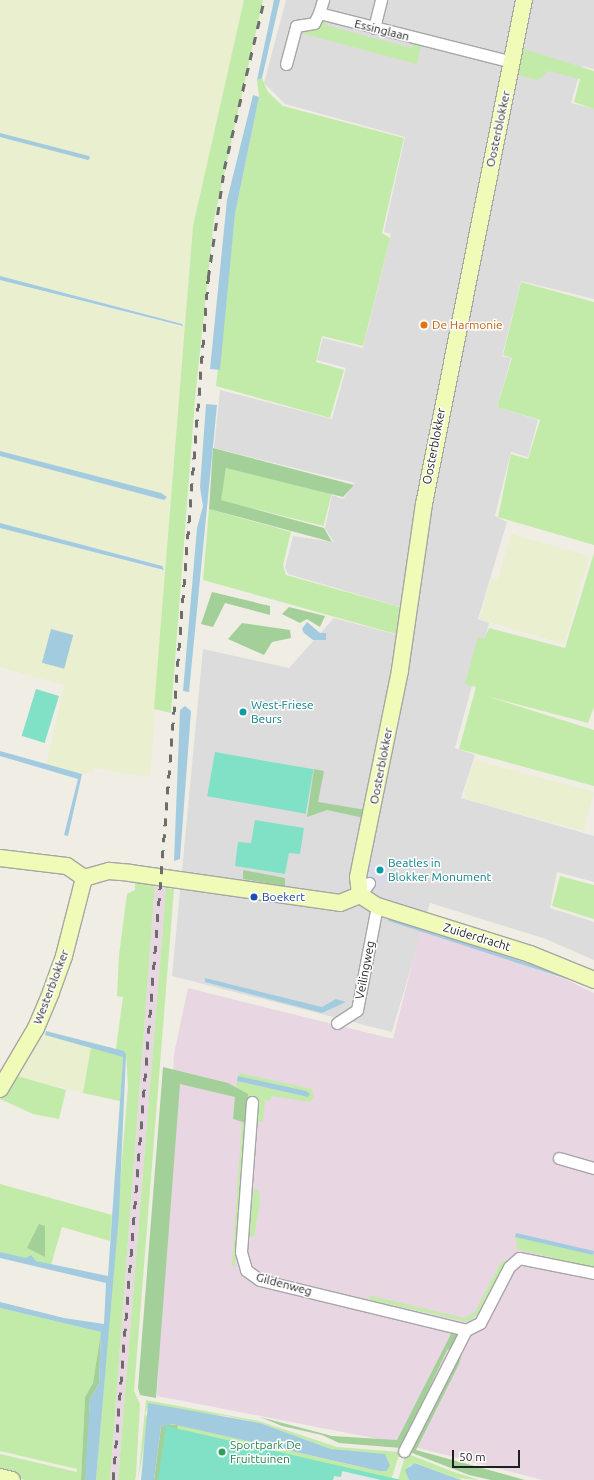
<!DOCTYPE html>
<style>
body{margin:0}
#map{position:relative;width:594px;height:1480px;overflow:hidden;background:#f0ede4;font-family:Ubuntu,sans-serif}
div>[style]{position:absolute}
[style*='--x']{left:calc(var(--x)*1px);top:calc(var(--y)*1px);width:calc(var(--w)*1px);rotate:calc(var(--a)*1deg)}
.residential>*{inset:0;background:#dddcdc}
.industrial>*{inset:0;background:#e9d6e3}
.farmland>*{inset:0;background:#e9efcf;transform-origin:0 0}
.grass>*{inset:0;background:#c2eba9;transform-origin:0 0}
.forest>*{inset:0;background:#a2d098}
.pitch>*{inset:0;background:#80e1c6;transform-origin:0 0}
.parking>*{inset:0;background:#e7e7e7}
.plaza>*{inset:0;background:#dad9e6}
.water>*{inset:0;background:#a3cbdf;transform-origin:0 0}
.stream>*{height:2.5px;margin:-1.25px;padding:0 1.25px;transform-origin:1.25px;border-radius:1.25px;background:#a3cbdf}
.roads{filter:drop-shadow(1px 0 #a6a6a6) drop-shadow(-1px 0 #a6a6a6) drop-shadow(0 1px #a6a6a6) drop-shadow(0 -1px #a6a6a6)}
.street>*{height:11px;margin:-5.5px;padding:0 5.5px;transform-origin:5.5px;border-radius:5.5px;background:#fff}
.secondary>*{height:16px;margin:-8px;padding:0 8px;transform-origin:8px;border-radius:8px;background:#f0fbb7}
.rail>*{height:2.5px;margin-top:-1.25px;transform-origin:0;background:repeating-linear-gradient(90deg,#6d6d6d 0 8px,transparent 0 16px)}
.dots>*{width:11px;height:11px;translate:-50% -50%;box-sizing:border-box;border:2px solid #fff;border-radius:50%}
span{translate:-50% -50%;white-space:nowrap;text-align:center;line-height:1.15;-webkit-text-stroke:3px #fff;paint-order:stroke}
.street-label{font-size:12px;color:#1f1f1f}
.food-label{font-size:12px;color:#c56008}
.left{translate:0 -50%;text-align:left}
.culture-label{font-size:12px;color:#0d838f}
.transit-label{font-size:12px;color:#164399}
.leisure-label{font-size:12px;color:#27864d}
.scale{position:absolute;left:452px;top:1450px;width:68px;height:18px;box-sizing:border-box;border:2px solid #1f1f1f;border-top:0;padding-left:5px;font-size:12px;line-height:14px;white-space:nowrap;color:#1f1f1f;-webkit-text-stroke:3px #fff;paint-order:stroke}
</style>
<div id="map">
<div class="residential">
<i style="clip-path:polygon(286px 0,594px 0,594px 69px,582px 66px,571px 103px,594px 109px,594px 299px,521px 281px,502px 356px,511px 358px,497px 407px,538px 420px,528px 457px,511px 452px,495px 516px,507px 522px,478px 619px,489px 623px,455px 748px,475px 755px,461px 798px,594px 836px,594px 882px,557px 872px,550px 908px,594px 922px,594px 960px,546px 939px,430px 903px,392px 1032px,172px 976px,203px 649px,289px 668px,334px 618px,394px 634px,401px 607px,288px 574px,285px 567px,293px 536px,334px 542px,325px 528px,332px 495px,343px 499px,355px 483px,214px 448px,220px 390px,332px 419px,346px 368px,317px 360px,323px 338px,363px 348px,391px 234px,384px 232px,405px 137px,285px 104px,264px 83px)"></i>
</div>
<div class="industrial">
<i style="clip-path:polygon(155px 884px,166px 888px,118px 1480px,110px 1480px)"></i>
<i style="clip-path:polygon(421px 929px,567px 980px,594px 993px,594px 1480px,543px 1480px,399px 1443px,157px 1396px,174px 1054px,188px 988px,393px 1039px)"></i>
</div>
<div class="farmland">
<i style="clip-path:polygon(0 0,244px 0,193px 226px,150px 777px,94px 768px,92px 772px,82px 774px,47px 764px,64px 685px,0 667px,0 528px,163px 571px,162px 566px,0 523px,0 456px,164px 500px,166px 495px,0 451px,0 280px,181px 327px,183px 324px,0 276px)"></i>
<i style="clip-path:polygon(511px 534px,589px 556px,564px 644px,480px 619px,491px 579px,498px 580px)"></i>
<i style="left:474px;top:760px;width:124px;height:40px;rotate:15deg"></i>
<i style="clip-path:polygon(39px 1031px,91px 1047px,83px 1093px,14px 1075px)"></i>
</div>
<div class="grass">
<i style="clip-path:polygon(244px 0,263px 0,214px 219px,195px 399px,171px 713px,154px 709px,193px 226px)"></i>
<i style="clip-path:polygon(321px 17px,328px 26px,411px 48px,413px 41px,421px 46px,417px 64px,300px 33px,308px 26px,317px 28px)"></i>
<i style="clip-path:polygon(518px 47px,594px 71px,594px 109px,574px 102px,580px 79px,548px 71px,538px 80px,514px 74px)"></i>
<i style="clip-path:polygon(262px 78px,268px 92px,283px 106px,404px 138px,382px 233px,390px 238px,363px 346px,322px 336px,316px 362px,344px 370px,330px 418px,216px 386px,235px 214px,259px 97px,257px 80px)"></i>
<i style="clip-path:polygon(521px 282px,594px 302px,594px 545px,498px 517px,511px 454px,528px 459px,540px 420px,497px 407px,512px 358px,503px 355px)"></i>
<i style="left:227px;top:467px;width:108px;height:34px;rotate:14deg"></i>
<i style="clip-path:polygon(209px 509px,291px 532px,283px 565px,286px 575px,400px 607px,396px 634px,203px 580px)"></i>
<i style="clip-path:polygon(594px 553px,594px 707px,588px 723px,486px 696px,594px 730px,594px 786px,459px 749px,476px 687px,465px 684px,478px 637px,484px 639px,489px 628px,565px 648px)"></i>
<i style="clip-path:polygon(560px 876px,594px 885px,594px 919px,552px 906px)"></i>
<i style="clip-path:polygon(135px 881px,155px 884px,110px 1480px,96px 1480px,128px 1086px,126px 1055px,116px 1049px,123px 997px,117px 996px,119px 955px,127px 894px,135px 890px)"></i>
<i style="clip-path:polygon(166px 888px,174px 889px,134px 1391px,140px 1404px,136px 1475px,135px 1480px,118px 1480px)"></i>
<i style="clip-path:polygon(91px 1047px,123px 1057px,120px 1101px,83px 1093px)"></i>
<i style="clip-path:polygon(239px 1073px,312px 1089px,314px 1097px,310px 1102px,272px 1096px,270px 1101px,265px 1100px,263px 1122px,258px 1122px,258px 1102px,248px 1101px,236px 1086px,237px 1081px,308px 1097px,308px 1092px,238px 1076px)"></i>
<i style="clip-path:polygon(14px 1075px,66px 1090px,59px 1119px,33px 1114px,0 1099px)"></i>
<i style="clip-path:polygon(242px 1121px,246px 1123px,235px 1267px,232px 1265px)"></i>
<i style="clip-path:polygon(0 1184px,112px 1215px,110px 1241px,62px 1227px,51px 1265px,0 1252px)"></i>
<i style="clip-path:polygon(254px 1189px,259px 1191px,260px 1202px,254px 1237px,248px 1235px)"></i>
<i style="clip-path:polygon(516px 1237px,594px 1255px,594px 1268px,517px 1249px)"></i>
<i style="clip-path:polygon(508px 1260px,478px 1314px,468px 1322px,371px 1300px,367px 1295px,465px 1318px,475px 1312px,501px 1262px)"></i>
<i style="clip-path:polygon(0 1308px,101px 1332px,93px 1383px,85px 1397px,81px 1480px,25px 1480px,0 1474px,0 1454px,77px 1472px,77px 1469px,0 1451px)"></i>
<i style="clip-path:polygon(146px 1400px,259px 1421px,337px 1447px,400px 1452px,391px 1480px,167px 1480px,178px 1425px,379px 1471px,389px 1465px,386px 1456px,331px 1449px,260px 1423px,226px 1416px,147px 1408px,145px 1415px,149px 1418px,138px 1480px)"></i>
<i style="clip-path:polygon(406px 1453px,451px 1471px,479px 1480px,455px 1478px,416px 1463px,409px 1466px,409px 1480px,398px 1480px)"></i>
</div>
<div class="forest">
<i style="clip-path:polygon(213px 448px,354px 485px,343px 497px,226px 468px,221px 500px,324px 528px,332px 542px,209px 509px)"></i>
<i style="clip-path:polygon(212px 592px,270px 606px,270px 615px,225px 603px,213px 627px,201px 624px)"></i>
<i style="clip-path:polygon(289px 607px,325px 616px,320px 627px,307px 619px,300px 623px,282px 614px)"></i>
<i style="clip-path:polygon(242px 623px,290px 630px,291px 638px,272px 642px,264px 655px,228px 639px)"></i>
<i style="clip-path:polygon(314px 769px,324px 771px,318px 802px,366px 810px,364px 818px,327px 810px,307px 817px)"></i>
<i style="clip-path:polygon(243px 870px,285px 878px,285px 886px,243px 879px)"></i>
<i style="clip-path:polygon(163px 1067px,228px 1083px,248px 1094px,246px 1123px,233px 1119px,235px 1097px,180px 1084px,156px 1398px,140px 1395px,138px 1388px)"></i>
<i style="clip-path:polygon(39px 1224px,45px 1226px,45px 1257px,27px 1248px)"></i>
<i style="clip-path:polygon(453px 1330px,457px 1336px,452px 1348px,447px 1350px,401px 1448px,339px 1443px,322px 1435px,282px 1426px,260px 1417px,332px 1436px,397px 1440px)"></i>
<i style="clip-path:polygon(101px 1332px,99px 1384px,90px 1399px,87px 1471px,85px 1480px,81px 1480px,85px 1397px,93px 1383px)"></i>
<i style="clip-path:polygon(466px 1340px,459px 1364px,416px 1450px,525px 1480px,491px 1480px,469px 1475px,407px 1451px)"></i>
<i style="clip-path:polygon(166px 1424px,178px 1425px,167px 1480px,154px 1480px,161px 1427px)"></i>
</div>
<div class="pitch">
<i style="left:36px;top:689px;width:24px;height:49px;rotate:17deg"></i>
<i style="left:215px;top:752px;width:100px;height:45px;rotate:10deg"></i>
<i style="clip-path:polygon(255px 820px,304px 828px,300px 854px,289px 853px,285px 874px,235px 866px,238px 842px,251px 843px)"></i>
<i style="clip-path:polygon(166px 1426px,397px 1479px,401px 1480px,158px 1480px)"></i>
</div>
<div class="parking">
<i style="clip-path:polygon(342px 1471px,381px 1480px,333px 1480px,334px 1476px,341px 1477px)"></i>
</div>
<div class="plaza">
<i style="clip-path:polygon(370px 863px,388px 867px,383px 890px,366px 881px)"></i>
</div>
<div class="water">
<i style="clip-path:polygon(274px 0,280px 0,262px 78px,257px 80px)"></i>
<i style="clip-path:polygon(253px 95px,259px 97px,235px 214px,220px 370px,210px 369px,227px 200px)"></i>
<i style="clip-path:polygon(0 133px,89px 156px,90px 158px,88px 160px,0 137px)"></i>
<i style="clip-path:polygon(0 276px,182px 324px,183px 326px,0 280px)"></i>
<i style="clip-path:polygon(206px 404px,217px 405px,216px 415px,189px 692px,183px 691px,197px 528px,203px 506px,200px 487px)"></i>
<i style="clip-path:polygon(0 451px,161px 493px,167px 497px,164px 500px,0 456px)"></i>
<i style="clip-path:polygon(0 523px,162px 566px,164px 570px,0 528px)"></i>
<i style="clip-path:polygon(307px 622px,320px 633px,326px 633px,326px 640px,313px 640px,304px 633px,302px 629px)"></i>
<i style="left:51px;top:629px;width:23px;height:35px;rotate:15deg"></i>
<i style="clip-path:polygon(185px 706px,191px 711px,180px 859px,174px 861px,180px 710px)"></i>
<i style="clip-path:polygon(0 751px,82px 774px,68px 836px,64px 835px,78px 779px,0 756px)"></i>
<i style="clip-path:polygon(205px 978px,322px 1007px,336px 999px,346px 1002px,322px 1013px,205px 982px)"></i>
<i style="clip-path:polygon(46px 1031px,124px 1051px,126px 1055px,119px 1214px,96px 1480px,85px 1480px,86px 1461px,90px 1399px,99px 1384px,101px 1332px,0 1308px,0 1302px,64px 1318px,104px 1324px,106px 1283px,0 1258px,0 1252px,26px 1258px,31px 1255px,36px 1261px,108px 1276px,123px 1057px,45px 1035px)"></i>
<i style="clip-path:polygon(238px 1076px,306px 1091px,310px 1094px,308px 1097px,237px 1081px)"></i>
<i style="left:516px;top:1233px;width:80px;height:4px;rotate:13deg"></i>
<i style="clip-path:polygon(148px 1403px,260px 1423px,331px 1449px,385px 1454px,390px 1466px,386px 1471px,379px 1471px,172px 1424px,161px 1427px,154px 1480px,141px 1480px)"></i>
<i style="clip-path:polygon(415px 1463px,455px 1478px,462px 1480px,409px 1480px,405px 1470px)"></i>
</div>
<div class="stream">
<i style="--x:389;--y:919;--w:186;--a:18.1"></i>
</div>
<div class="roads">
<div class="street">
<i style="--x:319;--y:13;--w:14;--a:-73"></i>
<i style="--x:374;--y:28;--w:29;--a:-76"></i>
<i style="--x:286;--y:64;--w:39;--a:-75"></i>
<i style="--x:296;--y:26;--w:18;--a:-9"></i>
<i style="--x:314;--y:23;--w:11;--a:-63"></i>
<i style="--x:319;--y:13;--w:200;--a:14.2"></i>
<i style="--x:360;--y:895;--w:15;--a:-53"></i>
<i style="--x:337;--y:1023;--w:24;--a:-33"></i>
<i style="--x:357;--y:1010;--w:106;--a:-79.1"></i>
<i style="--x:252;--y:1102;--w:150;--a:94.2"></i>
<i style="--x:241;--y:1252;--w:19;--a:74"></i>
<i style="--x:246;--y:1270;--w:17;--a:36"></i>
<i style="--x:260;--y:1280;--w:212;--a:13.6"></i>
<i style="--x:466;--y:1330;--w:16;--a:-27"></i>
<i style="--x:480;--y:1323;--w:63;--a:-62.6"></i>
<i style="--x:509;--y:1267;--w:13;--a:-42"></i>
<i style="--x:519;--y:1258;--w:76;--a:11.3"></i>
<i style="--x:559;--y:1158;--w:36;--a:16"></i>
<i style="--x:404;--y:1451;--w:136;--a:-62.9"></i>
</div>
<div class="secondary">
<i style="--x:0;--y:858;--w:67;--a:6.8"></i>
<i style="--x:67;--y:866;--w:21;--a:35"></i>
<i style="--x:84;--y:878;--w:26;--a:-16"></i>
<i style="--x:109;--y:871;--w:21;--a:5"></i>
<i style="--x:130;--y:873;--w:212;--a:8.1"></i>
<i style="--x:340;--y:903;--w:22;--a:-22"></i>
<i style="--x:360;--y:895;--w:18;--a:-96"></i>
<i style="--x:358;--y:877;--w:211;--a:-78.5"></i>
<i style="--x:400;--y:670;--w:168;--a:-81.8"></i>
<i style="--x:424;--y:504;--w:514;--a:-78.78"></i>
<i style="--x:360;--y:895;--w:20;--a:33"></i>
<i style="--x:377;--y:906;--w:160;--a:17.4"></i>
<i style="--x:530;--y:954;--w:69;--a:22.1"></i>
<i style="--x:0;--y:1089;--w:71;--a:-59.5"></i>
<i style="--x:36;--y:1028;--w:39;--a:-67"></i>
<i style="--x:51;--y:992;--w:38;--a:-70"></i>
<i style="--x:64;--y:956;--w:81;--a:-75.6"></i>
<i style="--x:0;--y:1477;--w:12;--a:14"></i>
</div>
</div>
<div class="rail">
<i style="--x:113;--y:1480;--w:1206;--a:-85.48"></i>
<i style="--x:208;--y:278;--w:110;--a:-81.6"></i>
<i style="--x:224;--y:169;--w:174;--a:-76.7"></i>
</div>
<div class="dots">
<i style="left:424px;top:325px;background:#e8710a"></i>
<i style="left:243px;top:712px;background:#0f9aa8"></i>
<i style="left:380px;top:870px;background:#0f9aa8"></i>
<i style="left:254px;top:897px;background:#1a4fb4"></i>
<i style="left:222px;top:1452px;background:#2e9e5b"></i>
</div>
<div class="street-label">
<span style="left:382px;top:30px;rotate:14deg">Essinglaan</span>
<span style="left:498px;top:129px;rotate:-78deg">Oosterblokker</span>
<span style="left:434px;top:446px;rotate:-79deg">Oosterblokker</span>
<span style="left:381px;top:766px;rotate:-79deg">Oosterblokker</span>
<span style="left:477px;top:937px;rotate:17deg">Zuiderdracht</span>
<span style="left:365px;top:970px;rotate:-79deg">Veilingweg</span>
<span style="left:51px;top:987px;rotate:-69deg">Westerblokker</span>
<span style="left:284px;top:1284px;rotate:15deg">Gildenweg</span>
</div>
<div class="food-label">
<span class="left" style="left:432px;top:325px">De Harmonie</span>
</div>
<div class="culture-label">
<span class="left" style="left:251px;top:712px">West-Friese<br>Beurs</span>
<span class="left" style="left:388px;top:870px">Beatles in<br>Blokker Monument</span>
</div>
<div class="transit-label">
<span class="left" style="left:262px;top:897px">Boekert</span>
</div>
<div class="leisure-label">
<span class="left" style="left:230px;top:1452px">Sportpark De<br>Fruittuinen</span>
</div>
<div class="scale">50 m</div>
</div>
